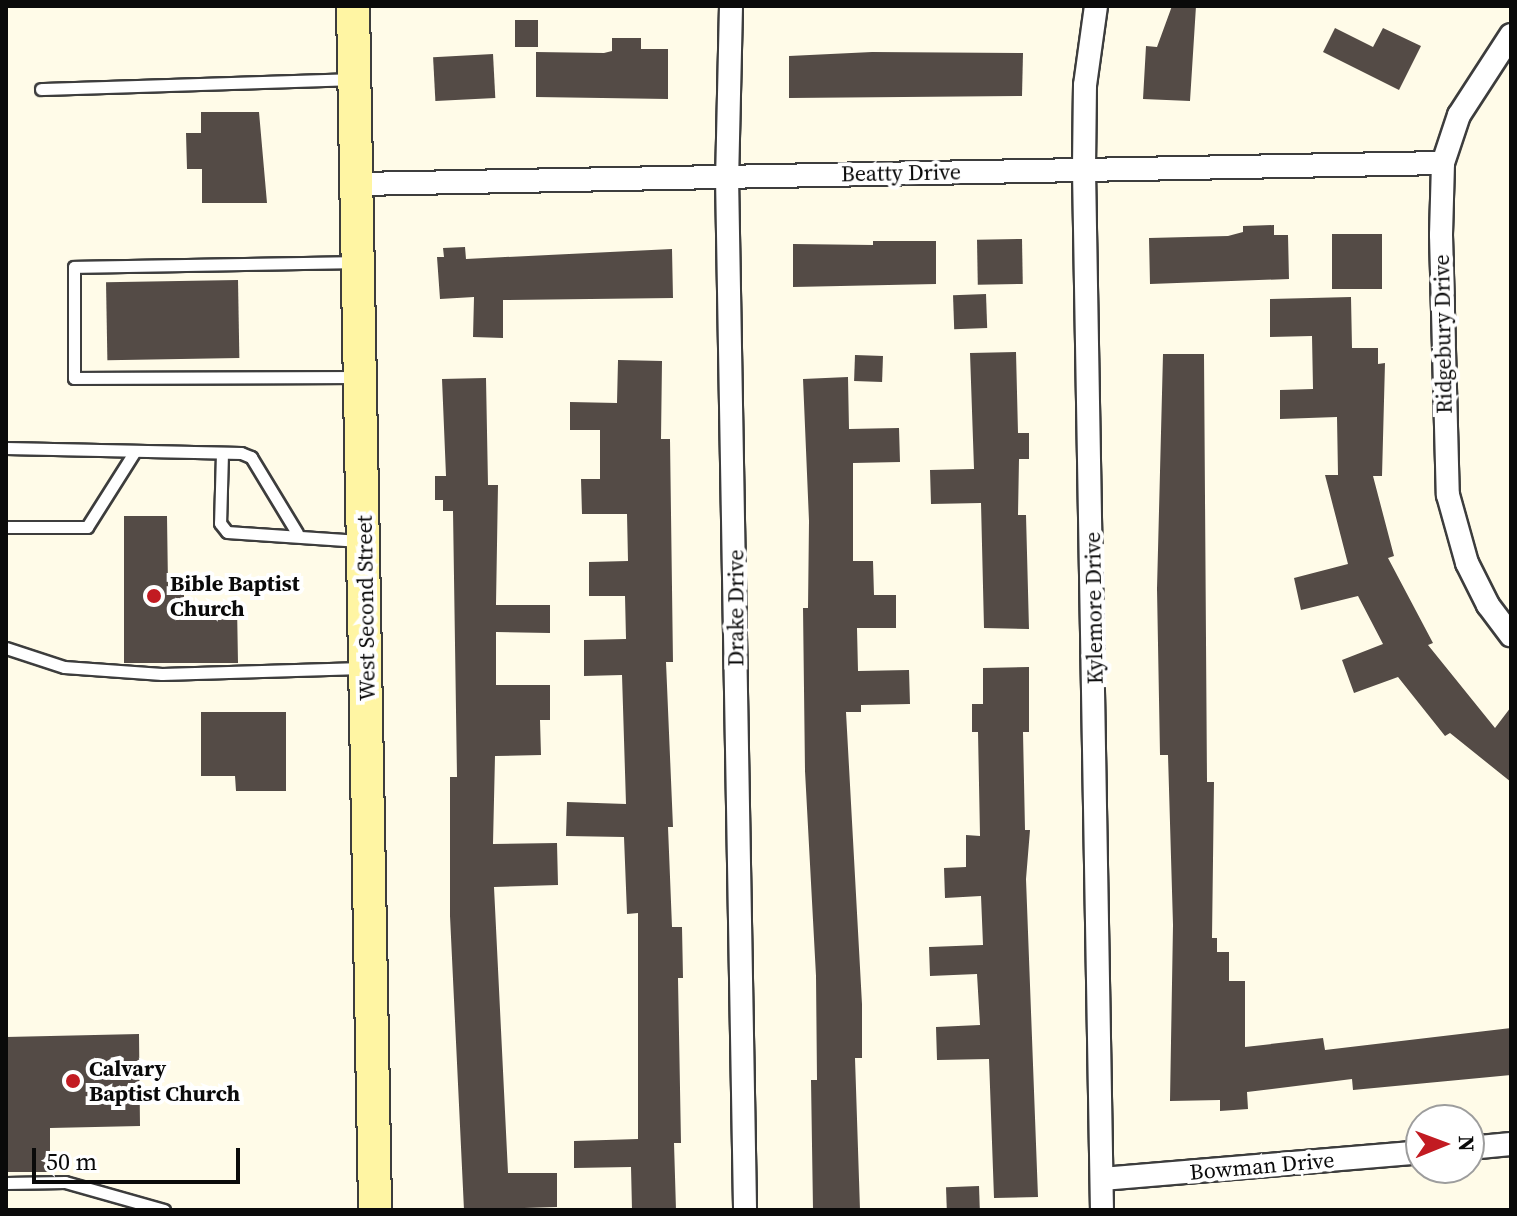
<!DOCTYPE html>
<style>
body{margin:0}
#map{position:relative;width:1517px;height:1216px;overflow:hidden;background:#fffbe8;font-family:"Source Serif 4",serif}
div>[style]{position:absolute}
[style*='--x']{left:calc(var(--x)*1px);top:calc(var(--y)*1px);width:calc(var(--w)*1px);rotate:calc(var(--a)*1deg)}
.building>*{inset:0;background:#544b46;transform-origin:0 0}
.roads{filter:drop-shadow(2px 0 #3d3d3d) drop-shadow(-2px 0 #3d3d3d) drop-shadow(0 2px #3d3d3d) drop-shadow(0 -2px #3d3d3d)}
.service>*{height:11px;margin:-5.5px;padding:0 5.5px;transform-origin:5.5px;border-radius:5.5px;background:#fff}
.minor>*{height:22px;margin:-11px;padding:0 11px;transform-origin:11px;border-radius:11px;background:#fff}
.secondary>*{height:32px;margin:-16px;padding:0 16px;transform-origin:16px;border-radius:16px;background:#fff5a3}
.dots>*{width:22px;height:22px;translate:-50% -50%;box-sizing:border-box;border:4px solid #fff;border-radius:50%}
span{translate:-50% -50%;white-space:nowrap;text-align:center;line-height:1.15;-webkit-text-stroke:8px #fff;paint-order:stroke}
.street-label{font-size:22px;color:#0a0a0a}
.poi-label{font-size:22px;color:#0a0a0a;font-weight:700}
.left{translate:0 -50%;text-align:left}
.frame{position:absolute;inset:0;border:8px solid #0a0a0a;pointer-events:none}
.north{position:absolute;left:1405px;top:1104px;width:80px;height:80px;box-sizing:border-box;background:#fff;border:2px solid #9d9d9d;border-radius:50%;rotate:89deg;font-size:22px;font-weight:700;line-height:32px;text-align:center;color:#0a0a0a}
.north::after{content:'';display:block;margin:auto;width:28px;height:36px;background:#c21b22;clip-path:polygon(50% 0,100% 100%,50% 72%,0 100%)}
.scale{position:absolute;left:32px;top:1148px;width:208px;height:36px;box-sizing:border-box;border:4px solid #0a0a0a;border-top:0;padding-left:10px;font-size:24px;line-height:28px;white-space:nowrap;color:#0a0a0a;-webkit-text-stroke:6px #fff;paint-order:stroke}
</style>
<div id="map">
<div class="building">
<i style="clip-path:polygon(1172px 6px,1196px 6px,1190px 101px,1143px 99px,1146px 46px,1157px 47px)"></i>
<i style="left:515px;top:20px;width:23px;height:27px"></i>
<i style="clip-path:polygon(1335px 28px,1373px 47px,1383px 28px,1421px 46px,1399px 90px,1323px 52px)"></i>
<i style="clip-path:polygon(612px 38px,641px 38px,641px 49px,668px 49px,668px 99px,536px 97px,536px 52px,604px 53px,612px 51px)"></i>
<i style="clip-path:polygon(872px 52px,1023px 53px,1022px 96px,789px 98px,789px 56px)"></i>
<i style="left:493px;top:54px;width:44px;height:60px;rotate:87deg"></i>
<i style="clip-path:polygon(201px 112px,259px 112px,267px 203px,202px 203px,202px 169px,187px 169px,186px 133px,201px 133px)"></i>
<i style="clip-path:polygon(1274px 225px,1274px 235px,1288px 235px,1289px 279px,1150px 284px,1149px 238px,1228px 236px,1243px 232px,1243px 226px)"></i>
<i style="left:1382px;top:234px;width:55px;height:50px;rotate:90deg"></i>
<i style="left:1022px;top:239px;width:45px;height:45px;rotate:89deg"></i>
<i style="clip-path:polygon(873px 241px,936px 241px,936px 284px,793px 287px,793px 244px,873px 245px)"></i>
<i style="clip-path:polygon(465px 247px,466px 259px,672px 249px,673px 298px,503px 300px,503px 338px,473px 337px,474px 297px,440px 299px,437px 257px,444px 257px,443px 248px)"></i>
<i style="left:238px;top:280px;width:78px;height:132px;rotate:89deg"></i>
<i style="left:986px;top:294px;width:34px;height:33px;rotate:88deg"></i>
<i style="clip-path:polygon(1351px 297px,1352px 348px,1378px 348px,1378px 364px,1385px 363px,1382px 476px,1373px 476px,1394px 556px,1388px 558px,1433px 643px,1428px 645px,1495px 728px,1511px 707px,1511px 782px,1450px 733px,1445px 736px,1398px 677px,1354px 693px,1342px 660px,1383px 644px,1358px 596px,1301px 610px,1294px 578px,1348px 564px,1325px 475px,1338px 475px,1337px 417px,1280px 419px,1280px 390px,1313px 389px,1312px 336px,1270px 337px,1270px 299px)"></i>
<i style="clip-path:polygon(1016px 352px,1018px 433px,1029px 433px,1029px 459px,1019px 459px,1018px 515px,1026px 515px,1029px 629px,984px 628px,981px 503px,931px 504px,930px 470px,974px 469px,970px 353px)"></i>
<i style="clip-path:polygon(1163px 354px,1204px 354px,1207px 782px,1214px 782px,1212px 938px,1217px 938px,1217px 952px,1229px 952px,1229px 981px,1245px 981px,1245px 1047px,1323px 1038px,1325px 1050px,1511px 1028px,1511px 1075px,1353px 1090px,1352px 1079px,1247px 1092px,1248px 1109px,1220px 1111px,1220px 1100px,1170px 1101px,1173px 925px,1168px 755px,1160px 755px,1157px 589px)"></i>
<i style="left:855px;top:355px;width:28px;height:26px;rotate:2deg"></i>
<i style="clip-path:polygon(618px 360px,662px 361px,661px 439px,670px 439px,673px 662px,666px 662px,673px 827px,668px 827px,672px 927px,682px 927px,683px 978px,678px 978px,681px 1143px,674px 1143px,676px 1210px,632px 1210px,631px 1167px,574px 1168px,574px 1141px,638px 1139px,638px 913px,627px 914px,624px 837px,566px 836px,567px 802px,626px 804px,622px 675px,584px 676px,584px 640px,626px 639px,625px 596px,589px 596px,589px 562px,628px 561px,627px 514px,582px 514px,581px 479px,600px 479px,600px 430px,570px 430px,570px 402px,617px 403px)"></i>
<i style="clip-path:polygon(848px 377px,849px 429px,899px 428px,900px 462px,853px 463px,853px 561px,873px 561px,874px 595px,896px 595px,896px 628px,857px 628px,858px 671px,909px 670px,910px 704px,861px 705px,861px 712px,846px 712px,862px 1004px,862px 1058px,855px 1058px,860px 1210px,813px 1210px,811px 1080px,817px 1080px,816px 976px,805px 771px,803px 608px,808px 608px,809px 521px,803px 379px)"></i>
<i style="clip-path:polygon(486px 378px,488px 485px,498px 485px,496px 605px,550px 605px,550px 633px,496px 632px,496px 685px,550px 685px,550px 720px,540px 720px,541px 755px,495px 756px,493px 844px,557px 843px,558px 885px,494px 887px,508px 1173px,557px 1173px,557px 1207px,464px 1210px,450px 916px,450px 777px,457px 777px,453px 511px,443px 511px,443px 500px,435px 500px,435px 476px,446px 476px,442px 379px)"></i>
<i style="clip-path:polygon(124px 516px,167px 516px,168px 586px,184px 586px,184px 605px,237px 605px,238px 663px,124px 663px)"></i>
<i style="clip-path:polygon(1029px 667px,1029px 732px,1023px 732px,1025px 830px,1030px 830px,1026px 879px,1038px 1197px,994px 1198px,989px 1059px,937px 1060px,936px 1027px,980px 1025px,977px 974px,930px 976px,929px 947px,983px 945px,981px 896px,945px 898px,944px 868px,966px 867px,966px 835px,980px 836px,978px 732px,972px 732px,972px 704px,983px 704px,983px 668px)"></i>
<i style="clip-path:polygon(201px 712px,286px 712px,286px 791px,236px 791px,235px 776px,201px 776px)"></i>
<i style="clip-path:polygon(139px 1034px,140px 1126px,50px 1128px,50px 1172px,6px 1172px,6px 1037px)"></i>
<i style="left:979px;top:1186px;width:24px;height:33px;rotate:88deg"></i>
</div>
<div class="roads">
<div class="service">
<i style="--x:41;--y:89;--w:310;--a:-1.8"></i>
<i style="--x:355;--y:377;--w:281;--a:179.8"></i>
<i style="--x:74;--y:378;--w:111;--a:-90"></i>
<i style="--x:74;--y:267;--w:282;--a:-1"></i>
<i style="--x:6;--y:448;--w:235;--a:1.2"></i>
<i style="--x:241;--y:453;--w:11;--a:22"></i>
<i style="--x:251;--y:457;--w:89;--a:58.8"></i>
<i style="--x:222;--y:453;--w:70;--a:91.6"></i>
<i style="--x:220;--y:523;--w:11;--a:52"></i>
<i style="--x:227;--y:532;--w:133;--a:3.9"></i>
<i style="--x:6;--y:527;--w:81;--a:0"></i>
<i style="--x:87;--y:527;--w:90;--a:-57.7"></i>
<i style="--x:6;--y:648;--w:61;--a:18.1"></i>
<i style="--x:64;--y:667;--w:98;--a:4.1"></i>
<i style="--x:162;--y:674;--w:200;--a:-1.7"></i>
<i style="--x:6;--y:1183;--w:59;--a:-1"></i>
<i style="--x:65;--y:1182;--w:103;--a:15.8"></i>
</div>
<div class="minor">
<i style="--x:731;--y:6;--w:170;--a:91.3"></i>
<i style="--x:727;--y:176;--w:1034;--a:89"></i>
<i style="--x:1096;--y:6;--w:80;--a:97.9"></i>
<i style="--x:1085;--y:85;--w:85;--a:90.7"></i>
<i style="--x:1084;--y:170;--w:1040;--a:89.01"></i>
<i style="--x:1511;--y:35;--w:95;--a:123"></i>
<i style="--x:1459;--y:115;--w:51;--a:108.4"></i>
<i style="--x:1443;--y:163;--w:72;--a:91.6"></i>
<i style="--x:1441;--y:235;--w:260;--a:88.5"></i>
<i style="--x:1448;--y:495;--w:71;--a:74.4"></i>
<i style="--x:1467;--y:563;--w:47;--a:63.4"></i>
<i style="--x:1488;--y:605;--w:38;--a:53"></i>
<i style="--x:359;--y:184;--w:1084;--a:-1.11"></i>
<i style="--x:1469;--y:1148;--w:42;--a:-5.4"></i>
<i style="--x:1102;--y:1179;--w:320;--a:-4.8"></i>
</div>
<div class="secondary">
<i style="--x:353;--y:6;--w:1204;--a:88.95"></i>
</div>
</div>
<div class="dots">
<i style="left:154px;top:596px;background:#c21b22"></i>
<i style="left:73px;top:1081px;background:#c21b22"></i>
</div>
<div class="street-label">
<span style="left:901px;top:173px;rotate:-1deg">Beatty Drive</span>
<span style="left:1443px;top:334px;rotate:-91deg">Ridgebury Drive</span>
<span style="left:366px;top:608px;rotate:-91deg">West Second Street</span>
<span style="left:736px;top:608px;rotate:-90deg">Drake Drive</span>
<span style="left:1094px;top:608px;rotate:-91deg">Kylemore Drive</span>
<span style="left:1262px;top:1166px;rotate:-5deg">Bowman Drive</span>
</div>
<div class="poi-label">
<span class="left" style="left:170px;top:596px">Bible Baptist<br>Church</span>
<span class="left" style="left:89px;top:1081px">Calvary<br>Baptist Church</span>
</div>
<div class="frame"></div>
<div class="north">N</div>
<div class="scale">50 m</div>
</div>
